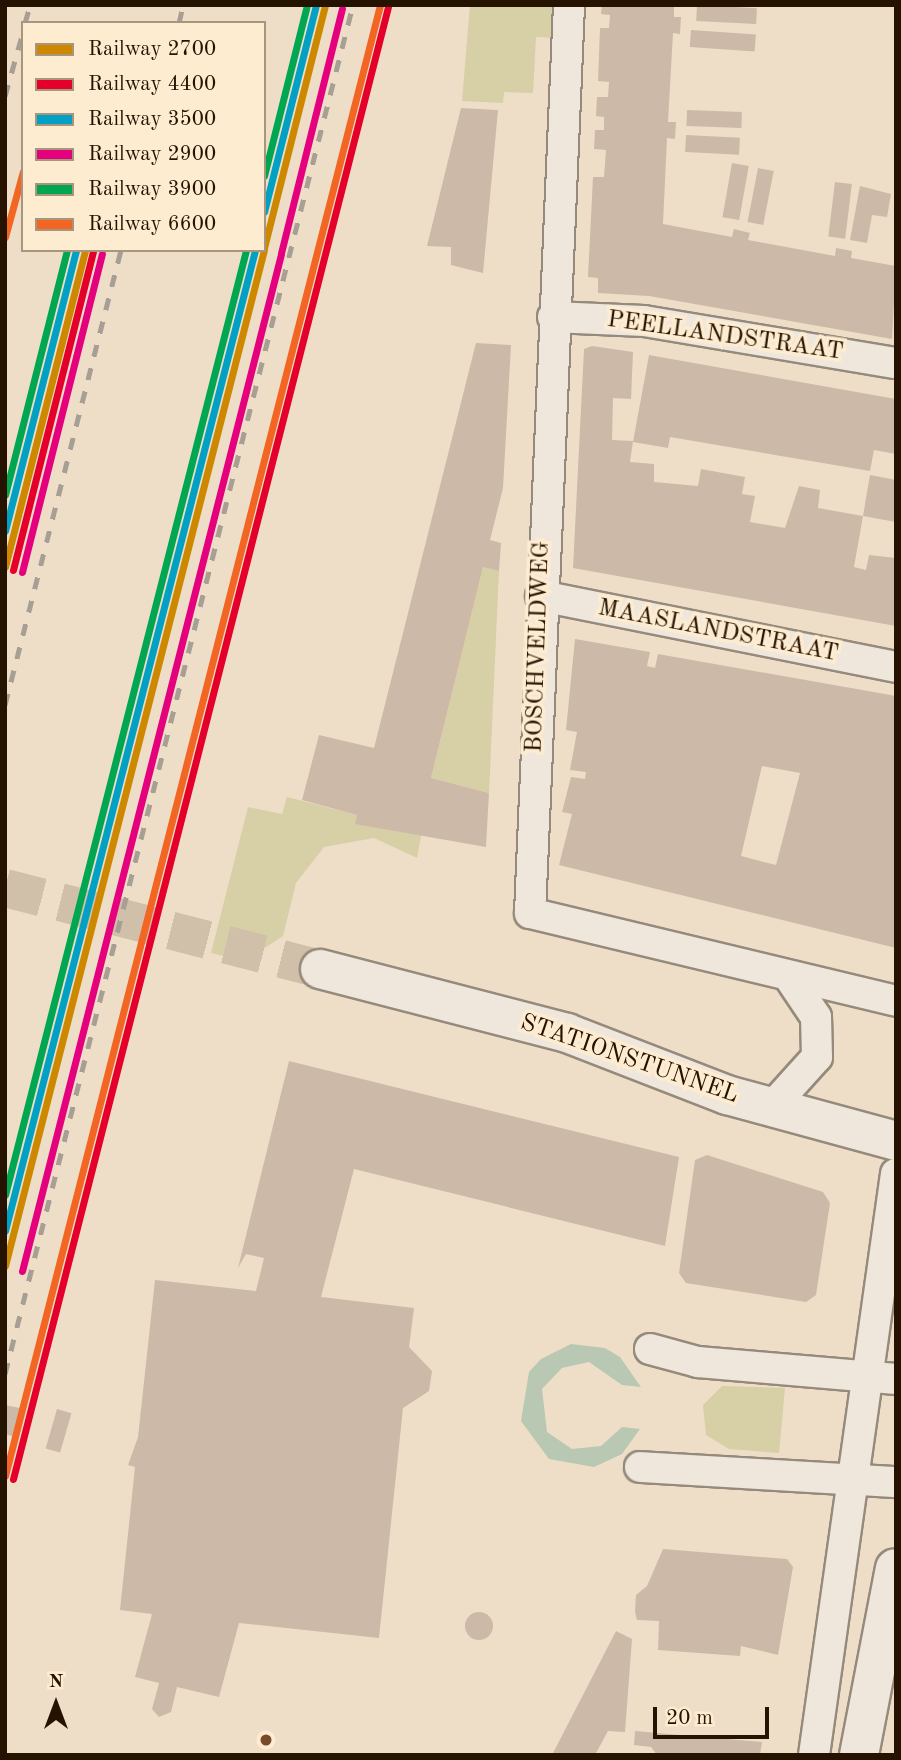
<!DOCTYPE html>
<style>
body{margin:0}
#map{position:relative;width:901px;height:1760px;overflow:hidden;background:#eedec7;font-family:"Old Standard TT",serif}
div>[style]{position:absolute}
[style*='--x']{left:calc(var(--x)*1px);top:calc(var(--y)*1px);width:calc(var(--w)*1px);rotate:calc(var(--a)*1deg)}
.green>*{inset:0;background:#d7cfa6}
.water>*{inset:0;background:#b8c8b3}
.building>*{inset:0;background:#cdb9a7;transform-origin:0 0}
.round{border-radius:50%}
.secondary-tunnel>*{height:38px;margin-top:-19px;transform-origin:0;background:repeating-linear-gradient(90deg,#d0bfa9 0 38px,transparent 0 57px)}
.roads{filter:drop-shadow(2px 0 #958a7b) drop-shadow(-2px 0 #958a7b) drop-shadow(0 2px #958a7b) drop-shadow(0 -2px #958a7b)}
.street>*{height:30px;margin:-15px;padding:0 15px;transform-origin:15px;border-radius:15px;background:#efe7dc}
.secondary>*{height:38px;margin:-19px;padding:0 19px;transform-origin:19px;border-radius:19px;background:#efe7dc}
.rail>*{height:5px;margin-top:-2.5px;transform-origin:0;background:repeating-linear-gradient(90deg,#a79e94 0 12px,transparent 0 24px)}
.rail-1>*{height:7px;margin:-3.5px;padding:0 3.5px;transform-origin:3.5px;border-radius:3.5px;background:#cd8800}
.rail-2>*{height:7px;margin:-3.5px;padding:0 3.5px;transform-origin:3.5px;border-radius:3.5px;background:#e4002b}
.rail-3>*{height:7px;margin:-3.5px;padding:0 3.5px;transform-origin:3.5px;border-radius:3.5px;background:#02a1c4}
.rail-4>*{height:7px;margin:-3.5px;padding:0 3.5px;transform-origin:3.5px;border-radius:3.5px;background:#e5007d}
.rail-5>*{height:7px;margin:-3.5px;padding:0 3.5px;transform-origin:3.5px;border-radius:3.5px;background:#00a651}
.rail-6>*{height:7px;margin:-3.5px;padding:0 3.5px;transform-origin:3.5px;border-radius:3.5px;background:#f26522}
.dots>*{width:19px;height:19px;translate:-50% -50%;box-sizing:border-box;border:4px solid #feecd1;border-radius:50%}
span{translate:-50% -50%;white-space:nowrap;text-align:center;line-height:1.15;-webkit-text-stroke:7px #feecd1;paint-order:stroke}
.street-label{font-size:24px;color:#261200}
.frame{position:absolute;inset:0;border:7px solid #261200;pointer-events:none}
.legend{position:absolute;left:21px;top:21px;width:245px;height:231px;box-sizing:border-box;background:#feecd1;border:2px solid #a8957d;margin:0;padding:9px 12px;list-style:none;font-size:21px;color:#261200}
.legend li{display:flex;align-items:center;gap:14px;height:35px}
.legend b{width:35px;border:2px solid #a8957d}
.north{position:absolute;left:21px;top:1669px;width:70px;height:70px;-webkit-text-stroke:5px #feecd1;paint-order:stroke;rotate:0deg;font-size:19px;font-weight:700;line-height:28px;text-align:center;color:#261200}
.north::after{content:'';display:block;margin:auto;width:24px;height:32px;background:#261200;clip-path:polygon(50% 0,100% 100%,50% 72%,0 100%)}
.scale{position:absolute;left:653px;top:1707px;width:116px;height:32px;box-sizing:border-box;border:4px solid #261200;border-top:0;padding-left:9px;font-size:21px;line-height:24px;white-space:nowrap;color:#261200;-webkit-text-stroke:5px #feecd1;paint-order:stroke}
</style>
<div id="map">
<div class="green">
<i style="clip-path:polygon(470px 5px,559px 5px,557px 38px,536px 37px,533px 93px,504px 92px,503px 103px,462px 101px)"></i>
<i style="clip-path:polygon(483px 567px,499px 571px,489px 793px,431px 778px)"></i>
<i style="clip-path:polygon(287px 797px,357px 815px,355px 824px,422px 831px,417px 858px,374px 838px,324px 847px,296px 883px,283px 936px,245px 961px,211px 953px,248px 807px,282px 814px)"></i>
<i style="clip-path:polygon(722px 1386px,785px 1388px,779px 1453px,729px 1449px,706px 1435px,703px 1405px)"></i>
</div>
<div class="water">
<i style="clip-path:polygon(571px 1344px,605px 1348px,620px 1357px,641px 1387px,622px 1385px,589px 1362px,562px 1368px,542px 1389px,547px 1432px,572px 1449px,601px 1446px,622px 1427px,640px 1429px,622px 1454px,594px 1467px,549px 1459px,521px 1421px,529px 1372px,541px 1359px)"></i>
</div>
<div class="building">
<i style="clip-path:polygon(602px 5px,674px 5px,674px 17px,681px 17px,680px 34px,673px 33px,668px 122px,676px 122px,675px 139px,667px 138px,663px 224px,732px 237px,734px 229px,750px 233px,748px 240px,835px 256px,836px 248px,852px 251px,851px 258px,896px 266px,892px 339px,649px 296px,598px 293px,598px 278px,588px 277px,593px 177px,604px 177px,606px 150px,594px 149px,595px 130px,604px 130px,604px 117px,596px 116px,597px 97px,608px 97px,609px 82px,598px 81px,600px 28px,609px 28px,610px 15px,601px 14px)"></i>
<i style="left:697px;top:5px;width:60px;height:16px;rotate:3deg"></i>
<i style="left:691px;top:30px;width:65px;height:17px;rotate:4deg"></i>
<i style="clip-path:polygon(461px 108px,498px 110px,483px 273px,451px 265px,451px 247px,427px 246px)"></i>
<i style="left:687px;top:110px;width:55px;height:16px;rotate:2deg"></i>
<i style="left:686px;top:135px;width:54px;height:17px;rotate:3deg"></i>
<i style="left:732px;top:163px;width:17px;height:55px;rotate:10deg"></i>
<i style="left:758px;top:168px;width:16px;height:55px;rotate:11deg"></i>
<i style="left:835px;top:182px;width:17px;height:55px;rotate:7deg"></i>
<i style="clip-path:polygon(860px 186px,891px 194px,887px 217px,872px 215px,867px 243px,850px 240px)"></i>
<i style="clip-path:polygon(476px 343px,511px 345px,503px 488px,490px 540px,501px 543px,499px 571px,483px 567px,431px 778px,489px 793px,486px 847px,355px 824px,357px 815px,302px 800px,319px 735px,374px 748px)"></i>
<i style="clip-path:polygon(592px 346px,633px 352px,631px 399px,613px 398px,612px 440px,633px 441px,630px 462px,654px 464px,654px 482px,698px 486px,701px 469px,745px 477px,742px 494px,755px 496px,750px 522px,785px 528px,799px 486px,820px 490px,818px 508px,863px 516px,854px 567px,866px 570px,869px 555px,896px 558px,896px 626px,573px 568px,584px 349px)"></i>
<i style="clip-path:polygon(649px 355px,896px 399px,896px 454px,874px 450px,870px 471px,670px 437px,668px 448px,633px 442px)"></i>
<i style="clip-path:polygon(870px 475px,896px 480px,896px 522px,863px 516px)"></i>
<i style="clip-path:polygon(evenodd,575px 639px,650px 652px,647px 666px,655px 668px,658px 654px,896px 696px,896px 948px,559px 865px,572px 814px,562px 812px,571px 777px,585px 779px,586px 772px,570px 770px,577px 732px,566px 730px,575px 639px,762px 766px,800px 773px,776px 865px,741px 856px,762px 766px)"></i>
<i style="clip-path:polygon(289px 1061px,679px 1157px,665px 1246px,354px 1169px,321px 1297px,414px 1308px,409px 1347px,432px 1371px,429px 1391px,403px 1408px,379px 1638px,239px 1623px,219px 1697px,177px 1687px,171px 1712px,159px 1717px,152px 1709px,159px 1683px,135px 1677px,152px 1614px,120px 1610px,135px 1467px,128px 1465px,138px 1437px,155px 1280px,256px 1291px,264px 1258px,246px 1254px,238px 1268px)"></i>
<i style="clip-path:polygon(707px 1155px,823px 1192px,830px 1203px,816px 1295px,806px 1302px,686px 1283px,679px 1273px,695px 1160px)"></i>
<i style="clip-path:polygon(5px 1405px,25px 1409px,18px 1438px,5px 1434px)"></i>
<i style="left:57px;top:1409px;width:15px;height:41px;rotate:16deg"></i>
<i style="clip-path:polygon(663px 1549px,787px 1559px,793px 1567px,778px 1655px,741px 1646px,740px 1656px,658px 1650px,659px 1621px,637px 1620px,635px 1612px,636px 1595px,647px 1586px)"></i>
<i class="round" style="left:465px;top:1612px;width:28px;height:28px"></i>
<i style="clip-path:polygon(616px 1631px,632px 1639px,625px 1732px,608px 1731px,595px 1755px,552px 1755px)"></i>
<i style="clip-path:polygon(635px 1731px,704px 1737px,762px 1742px,760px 1755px,657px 1755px,651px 1747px,634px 1745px)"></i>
</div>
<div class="secondary-tunnel">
<i style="--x:5;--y:888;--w:325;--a:14.4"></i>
</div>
<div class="roads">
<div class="street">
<i style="--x:569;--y:5;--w:909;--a:92.46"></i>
<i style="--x:530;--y:913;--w:376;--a:13.5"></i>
<i style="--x:553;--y:317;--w:91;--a:2.5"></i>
<i style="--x:644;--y:321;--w:255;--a:9.5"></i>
<i style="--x:541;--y:596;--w:362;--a:11.3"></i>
<i style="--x:770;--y:1109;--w:70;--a:-47.9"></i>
<i style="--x:817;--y:1057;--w:40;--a:-91.4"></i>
<i style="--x:816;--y:1017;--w:48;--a:-124"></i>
<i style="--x:650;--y:1349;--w:50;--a:15.2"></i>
<i style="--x:698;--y:1362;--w:199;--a:4.9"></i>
<i style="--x:640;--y:1467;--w:256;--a:3.4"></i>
<i style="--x:814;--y:1755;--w:587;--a:-81.97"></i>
</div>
<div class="secondary">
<i style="--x:320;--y:969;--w:255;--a:14.5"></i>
<i style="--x:567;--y:1033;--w:172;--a:21.2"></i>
<i style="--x:727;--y:1095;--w:175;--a:15.2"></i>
<i style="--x:859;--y:1755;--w:190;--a:-79.1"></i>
</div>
</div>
<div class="rail">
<i style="--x:25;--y:23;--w:19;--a:-74"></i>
<i style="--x:179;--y:23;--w:18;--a:-77"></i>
<i style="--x:5;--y:96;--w:66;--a:-74.3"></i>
<i style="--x:5;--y:705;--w:470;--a:-75.7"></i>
<i style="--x:5;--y:1374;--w:1413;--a:-75.74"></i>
</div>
<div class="rail-1">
<i style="--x:264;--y:248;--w:251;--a:-75.9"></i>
<i style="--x:5;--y:567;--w:327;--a:-75.8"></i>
<i style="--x:5;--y:1266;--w:1048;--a:-75.7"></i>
</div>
<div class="rail-2">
<i style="--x:13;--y:570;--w:328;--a:-75.9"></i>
<i style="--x:13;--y:1479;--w:1519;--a:-75.71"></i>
</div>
<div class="rail-3">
<i style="--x:264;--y:212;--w:213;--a:-75.9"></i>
<i style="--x:5;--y:531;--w:290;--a:-75.8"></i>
<i style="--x:5;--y:1231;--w:1012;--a:-75.7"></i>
</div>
<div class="rail-4">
<i style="--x:281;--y:253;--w:252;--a:-76"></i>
<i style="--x:22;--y:572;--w:328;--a:-75.9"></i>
<i style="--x:22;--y:1271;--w:1049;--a:-75.71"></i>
</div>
<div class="rail-5">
<i style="--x:264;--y:176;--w:176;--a:-75.9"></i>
<i style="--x:5;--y:495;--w:253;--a:-75.8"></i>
<i style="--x:5;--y:1195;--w:975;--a:-75.69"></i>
</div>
<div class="rail-6">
<i style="--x:5;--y:237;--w:68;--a:-74.7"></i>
<i style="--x:5;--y:1476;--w:1518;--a:-75.7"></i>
</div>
<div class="dots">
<i style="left:266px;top:1740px;background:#7a4b2a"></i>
</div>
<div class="street-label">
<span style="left:725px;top:337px;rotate:8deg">PEELLANDSTRAAT</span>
<span style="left:718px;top:632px;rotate:11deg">MAASLANDSTRAAT</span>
<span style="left:539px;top:647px;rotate:-88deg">BOSCHVELDWEG</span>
<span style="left:629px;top:1060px;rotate:19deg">STATIONSTUNNEL</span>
</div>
<div class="frame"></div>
<ul class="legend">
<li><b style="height:9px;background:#cd8800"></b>Railway 2700</li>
<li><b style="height:9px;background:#e4002b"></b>Railway 4400</li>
<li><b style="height:9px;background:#02a1c4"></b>Railway 3500</li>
<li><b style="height:9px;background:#e5007d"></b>Railway 2900</li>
<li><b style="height:9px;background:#00a651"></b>Railway 3900</li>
<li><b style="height:9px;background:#f26522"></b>Railway 6600</li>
</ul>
<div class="north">N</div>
<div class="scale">20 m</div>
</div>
